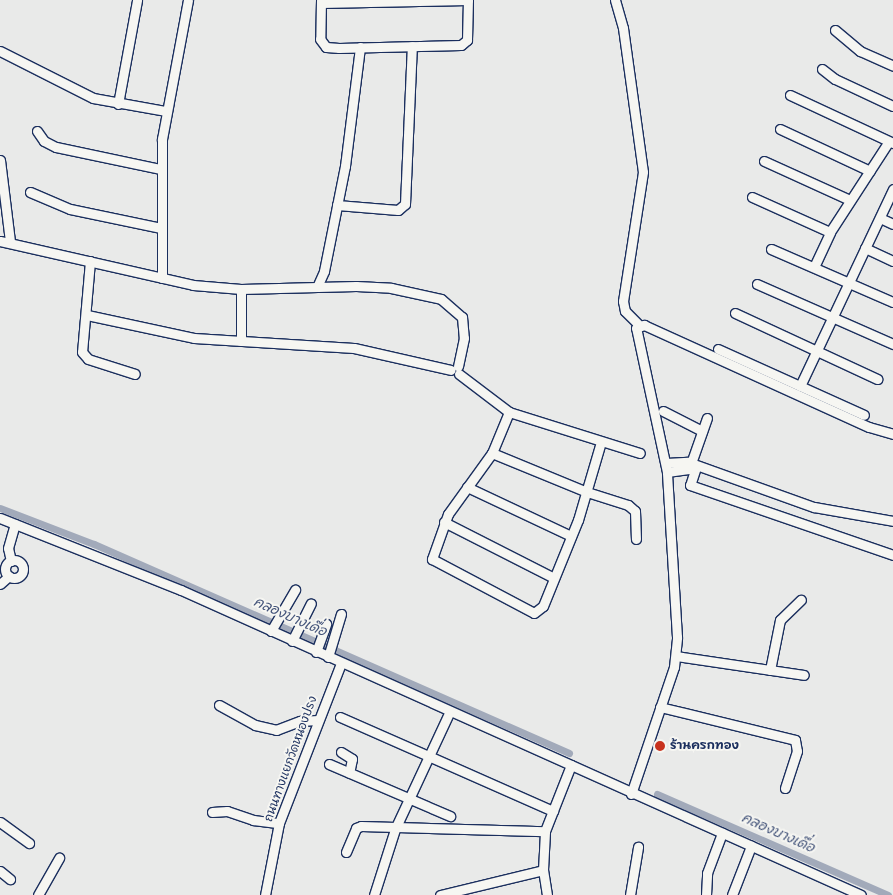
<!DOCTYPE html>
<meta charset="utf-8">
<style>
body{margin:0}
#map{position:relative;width:893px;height:895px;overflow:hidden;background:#e9eae9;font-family:Kalam,"Playpen Sans Thai",sans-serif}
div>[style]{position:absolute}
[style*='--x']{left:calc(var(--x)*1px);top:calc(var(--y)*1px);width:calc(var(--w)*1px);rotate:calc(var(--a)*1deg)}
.canal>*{height:7px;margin:-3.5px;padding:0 3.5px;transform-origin:3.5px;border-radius:3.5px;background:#a2aaba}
.roads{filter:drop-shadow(1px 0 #1b2f5e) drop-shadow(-1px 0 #1b2f5e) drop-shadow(0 1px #1b2f5e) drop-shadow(0 -1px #1b2f5e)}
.minor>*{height:9px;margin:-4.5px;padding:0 4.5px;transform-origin:4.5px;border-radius:4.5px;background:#f6f6f2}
.minor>.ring{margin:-4.5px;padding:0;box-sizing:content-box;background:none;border:9px solid #f6f6f2;border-radius:50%}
.dots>*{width:14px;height:14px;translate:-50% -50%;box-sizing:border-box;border:2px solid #f6f6f2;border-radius:50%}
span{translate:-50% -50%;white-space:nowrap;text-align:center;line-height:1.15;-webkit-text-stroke:4px #f6f6f2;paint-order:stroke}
.poi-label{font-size:12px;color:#1b2f5e;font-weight:700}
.left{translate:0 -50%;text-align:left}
.street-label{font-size:12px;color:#1b2f5e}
.water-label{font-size:14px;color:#44547a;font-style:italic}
</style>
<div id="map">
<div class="canal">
<i style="--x:0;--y:508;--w:101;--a:21"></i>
<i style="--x:94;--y:544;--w:519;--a:23.75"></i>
<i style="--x:657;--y:794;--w:252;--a:23.6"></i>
</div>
<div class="roads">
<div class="minor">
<i style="--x:321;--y:0;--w:39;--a:91"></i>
<i style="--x:320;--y:39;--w:10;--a:53"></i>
<i style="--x:326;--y:47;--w:13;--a:4"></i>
<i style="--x:339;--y:48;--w:122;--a:-1.4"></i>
<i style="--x:461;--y:45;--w:8;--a:-40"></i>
<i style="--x:467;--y:40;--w:40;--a:-88.6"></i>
<i style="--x:615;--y:0;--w:29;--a:74"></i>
<i style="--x:623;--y:28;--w:145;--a:82.1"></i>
<i style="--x:643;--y:172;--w:131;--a:98.8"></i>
<i style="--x:623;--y:301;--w:10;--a:79"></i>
<i style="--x:625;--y:311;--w:20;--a:45"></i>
<i style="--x:321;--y:3;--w:147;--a:-1.2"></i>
<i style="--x:835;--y:30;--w:33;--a:40"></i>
<i style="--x:860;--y:51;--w:36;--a:24"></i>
<i style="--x:0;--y:51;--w:104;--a:26.8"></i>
<i style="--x:93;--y:98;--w:73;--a:10.2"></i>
<i style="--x:822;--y:69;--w:16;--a:38"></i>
<i style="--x:835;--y:79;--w:64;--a:25"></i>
<i style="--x:790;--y:95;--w:114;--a:25"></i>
<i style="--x:118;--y:104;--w:106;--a:-79.6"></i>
<i style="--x:780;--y:129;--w:99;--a:25"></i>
<i style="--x:37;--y:131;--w:12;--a:55"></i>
<i style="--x:44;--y:141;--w:13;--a:27"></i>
<i style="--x:56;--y:147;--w:106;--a:11.9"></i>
<i style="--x:0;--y:160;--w:83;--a:83"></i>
<i style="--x:764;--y:161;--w:94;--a:24.4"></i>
<i style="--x:30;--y:192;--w:43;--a:23"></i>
<i style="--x:70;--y:209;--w:93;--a:11.8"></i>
<i style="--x:752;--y:197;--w:85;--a:24.2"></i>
<i style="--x:337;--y:205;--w:61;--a:4.7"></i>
<i style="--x:398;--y:210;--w:9;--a:-41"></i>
<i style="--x:405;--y:204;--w:158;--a:-87.5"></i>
<i style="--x:880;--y:218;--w:14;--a:25"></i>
<i style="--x:0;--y:241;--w:198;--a:12.8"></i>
<i style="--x:193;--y:285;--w:48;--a:4.8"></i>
<i style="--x:241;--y:289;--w:115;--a:-1.5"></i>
<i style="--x:356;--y:286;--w:35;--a:3"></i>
<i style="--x:391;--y:288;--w:51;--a:12.4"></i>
<i style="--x:441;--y:299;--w:28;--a:41"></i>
<i style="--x:462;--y:317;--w:21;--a:85"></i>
<i style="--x:464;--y:338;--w:29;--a:102"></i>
<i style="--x:865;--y:248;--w:31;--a:25"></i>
<i style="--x:771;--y:249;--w:133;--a:23.5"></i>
<i style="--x:90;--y:261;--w:91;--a:95"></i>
<i style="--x:82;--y:352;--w:9;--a:49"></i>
<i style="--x:88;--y:359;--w:49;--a:17.7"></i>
<i style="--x:814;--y:267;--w:38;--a:-65"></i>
<i style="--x:830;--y:232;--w:108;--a:-57"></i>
<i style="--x:162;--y:278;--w:139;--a:-90"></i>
<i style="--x:162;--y:139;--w:141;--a:-79.4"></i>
<i style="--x:757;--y:284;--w:149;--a:23.8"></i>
<i style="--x:317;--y:287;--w:17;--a:-66"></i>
<i style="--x:324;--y:271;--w:107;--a:-78.7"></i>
<i style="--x:345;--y:166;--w:120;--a:-82.8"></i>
<i style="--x:735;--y:313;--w:157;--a:24.9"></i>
<i style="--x:87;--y:315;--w:109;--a:12.1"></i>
<i style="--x:194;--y:338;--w:160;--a:3.6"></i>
<i style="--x:354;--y:348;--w:99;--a:12.8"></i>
<i style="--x:241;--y:341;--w:52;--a:-90"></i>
<i style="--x:718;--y:349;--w:160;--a:24.3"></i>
<i style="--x:459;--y:374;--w:63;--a:37.2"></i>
<i style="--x:509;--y:412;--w:137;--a:17.4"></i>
<i style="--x:800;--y:386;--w:218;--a:-64.7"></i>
<i style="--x:663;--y:411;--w:44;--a:27.1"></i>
<i style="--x:509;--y:412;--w:44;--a:112.5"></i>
<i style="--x:492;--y:453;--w:75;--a:125.8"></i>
<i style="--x:448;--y:514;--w:48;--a:109.6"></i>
<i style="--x:432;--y:559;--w:115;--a:27.9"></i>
<i style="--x:534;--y:613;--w:11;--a:-38"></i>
<i style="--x:543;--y:606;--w:93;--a:-67.9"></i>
<i style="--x:578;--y:520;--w:81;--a:-73.6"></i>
<i style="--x:492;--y:453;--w:103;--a:22.3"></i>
<i style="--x:587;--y:492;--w:43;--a:17.6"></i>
<i style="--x:628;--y:505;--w:9;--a:41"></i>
<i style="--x:635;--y:511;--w:28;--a:88"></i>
<i style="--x:666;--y:463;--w:22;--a:-3"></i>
<i style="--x:688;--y:462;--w:134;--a:19.7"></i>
<i style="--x:814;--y:507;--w:80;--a:10"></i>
<i style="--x:696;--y:467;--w:19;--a:108"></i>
<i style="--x:690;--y:485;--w:215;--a:19"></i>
<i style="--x:667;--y:472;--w:22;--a:-8"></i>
<i style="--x:689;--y:469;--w:54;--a:-70.6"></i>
<i style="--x:467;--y:487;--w:115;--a:25.2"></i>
<i style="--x:0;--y:518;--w:195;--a:21.7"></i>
<i style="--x:181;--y:590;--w:745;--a:24.16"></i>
<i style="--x:444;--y:522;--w:123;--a:27"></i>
<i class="ring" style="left:5px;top:560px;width:9px;height:9px"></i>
<i style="--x:11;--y:561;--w:13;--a:-103"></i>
<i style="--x:8;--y:548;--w:25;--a:-74"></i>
<i style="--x:0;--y:584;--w:12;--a:-42"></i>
<i style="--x:271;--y:631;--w:48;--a:-59.7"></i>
<i style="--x:292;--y:641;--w:42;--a:-63.4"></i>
<i style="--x:316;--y:652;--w:30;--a:-70"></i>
<i style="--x:676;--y:656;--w:129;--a:8.4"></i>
<i style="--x:328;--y:657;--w:45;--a:-73.2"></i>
<i style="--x:770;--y:670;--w:51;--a:-78.7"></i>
<i style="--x:780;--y:620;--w:29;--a:-44"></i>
<i style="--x:219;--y:705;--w:41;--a:29.1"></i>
<i style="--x:255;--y:725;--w:22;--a:13"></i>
<i style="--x:276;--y:730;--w:26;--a:-21"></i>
<i style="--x:300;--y:721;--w:18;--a:-3"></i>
<i style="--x:660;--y:707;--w:139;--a:13.7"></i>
<i style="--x:795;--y:740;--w:11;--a:80"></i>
<i style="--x:797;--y:751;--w:39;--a:108"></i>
<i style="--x:340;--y:717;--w:233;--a:23.8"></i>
<i style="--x:341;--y:752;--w:13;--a:32"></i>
<i style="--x:352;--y:759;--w:14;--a:102"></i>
<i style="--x:329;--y:764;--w:132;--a:23.3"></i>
<i style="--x:631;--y:794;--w:134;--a:-71.3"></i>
<i style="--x:674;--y:667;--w:30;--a:-84"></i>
<i style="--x:677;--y:637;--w:165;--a:-93.5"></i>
<i style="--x:667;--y:472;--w:147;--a:-102.1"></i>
<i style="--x:636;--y:328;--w:9;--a:-21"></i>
<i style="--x:644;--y:325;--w:247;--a:24.4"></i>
<i style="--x:869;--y:427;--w:25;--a:16"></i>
<i style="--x:212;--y:812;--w:15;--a:-4"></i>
<i style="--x:227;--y:811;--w:28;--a:19"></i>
<i style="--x:253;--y:820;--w:26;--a:7"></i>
<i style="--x:0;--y:822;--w:36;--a:36"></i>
<i style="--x:346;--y:852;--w:26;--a:-67"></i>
<i style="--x:356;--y:828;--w:5;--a:-22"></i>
<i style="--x:361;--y:826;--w:184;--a:1.6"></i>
<i style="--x:0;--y:871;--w:13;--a:39"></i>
<i style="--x:38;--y:895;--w:43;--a:-60.4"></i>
<i style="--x:265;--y:895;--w:73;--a:-79"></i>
<i style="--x:279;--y:823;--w:172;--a:-68.8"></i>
<i style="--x:374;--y:895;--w:69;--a:-72.3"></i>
<i style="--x:395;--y:829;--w:130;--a:-65"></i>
<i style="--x:440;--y:895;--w:106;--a:-13.6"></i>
<i style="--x:547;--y:895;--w:25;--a:-99"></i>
<i style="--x:543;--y:870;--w:39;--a:-87"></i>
<i style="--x:545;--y:831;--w:71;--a:-68.5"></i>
<i style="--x:630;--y:895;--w:49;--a:-80.5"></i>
<i style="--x:706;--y:895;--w:22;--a:-87"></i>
<i style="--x:707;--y:873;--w:43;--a:-69.4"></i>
<i style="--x:732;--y:895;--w:53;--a:-68.8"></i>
</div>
</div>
<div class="dots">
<i style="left:660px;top:746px;background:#c8321e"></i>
</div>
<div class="poi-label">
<span class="left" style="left:670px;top:746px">ร้านครกทอง</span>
</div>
<div class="street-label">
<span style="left:291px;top:759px;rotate:-70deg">ถนนทางแยกวัดหนองปรง</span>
</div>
<div class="water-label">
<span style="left:290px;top:617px;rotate:24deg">คลองบางเดื่อ</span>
<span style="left:778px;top:833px;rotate:24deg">คลองบางเดื่อ</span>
</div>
</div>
